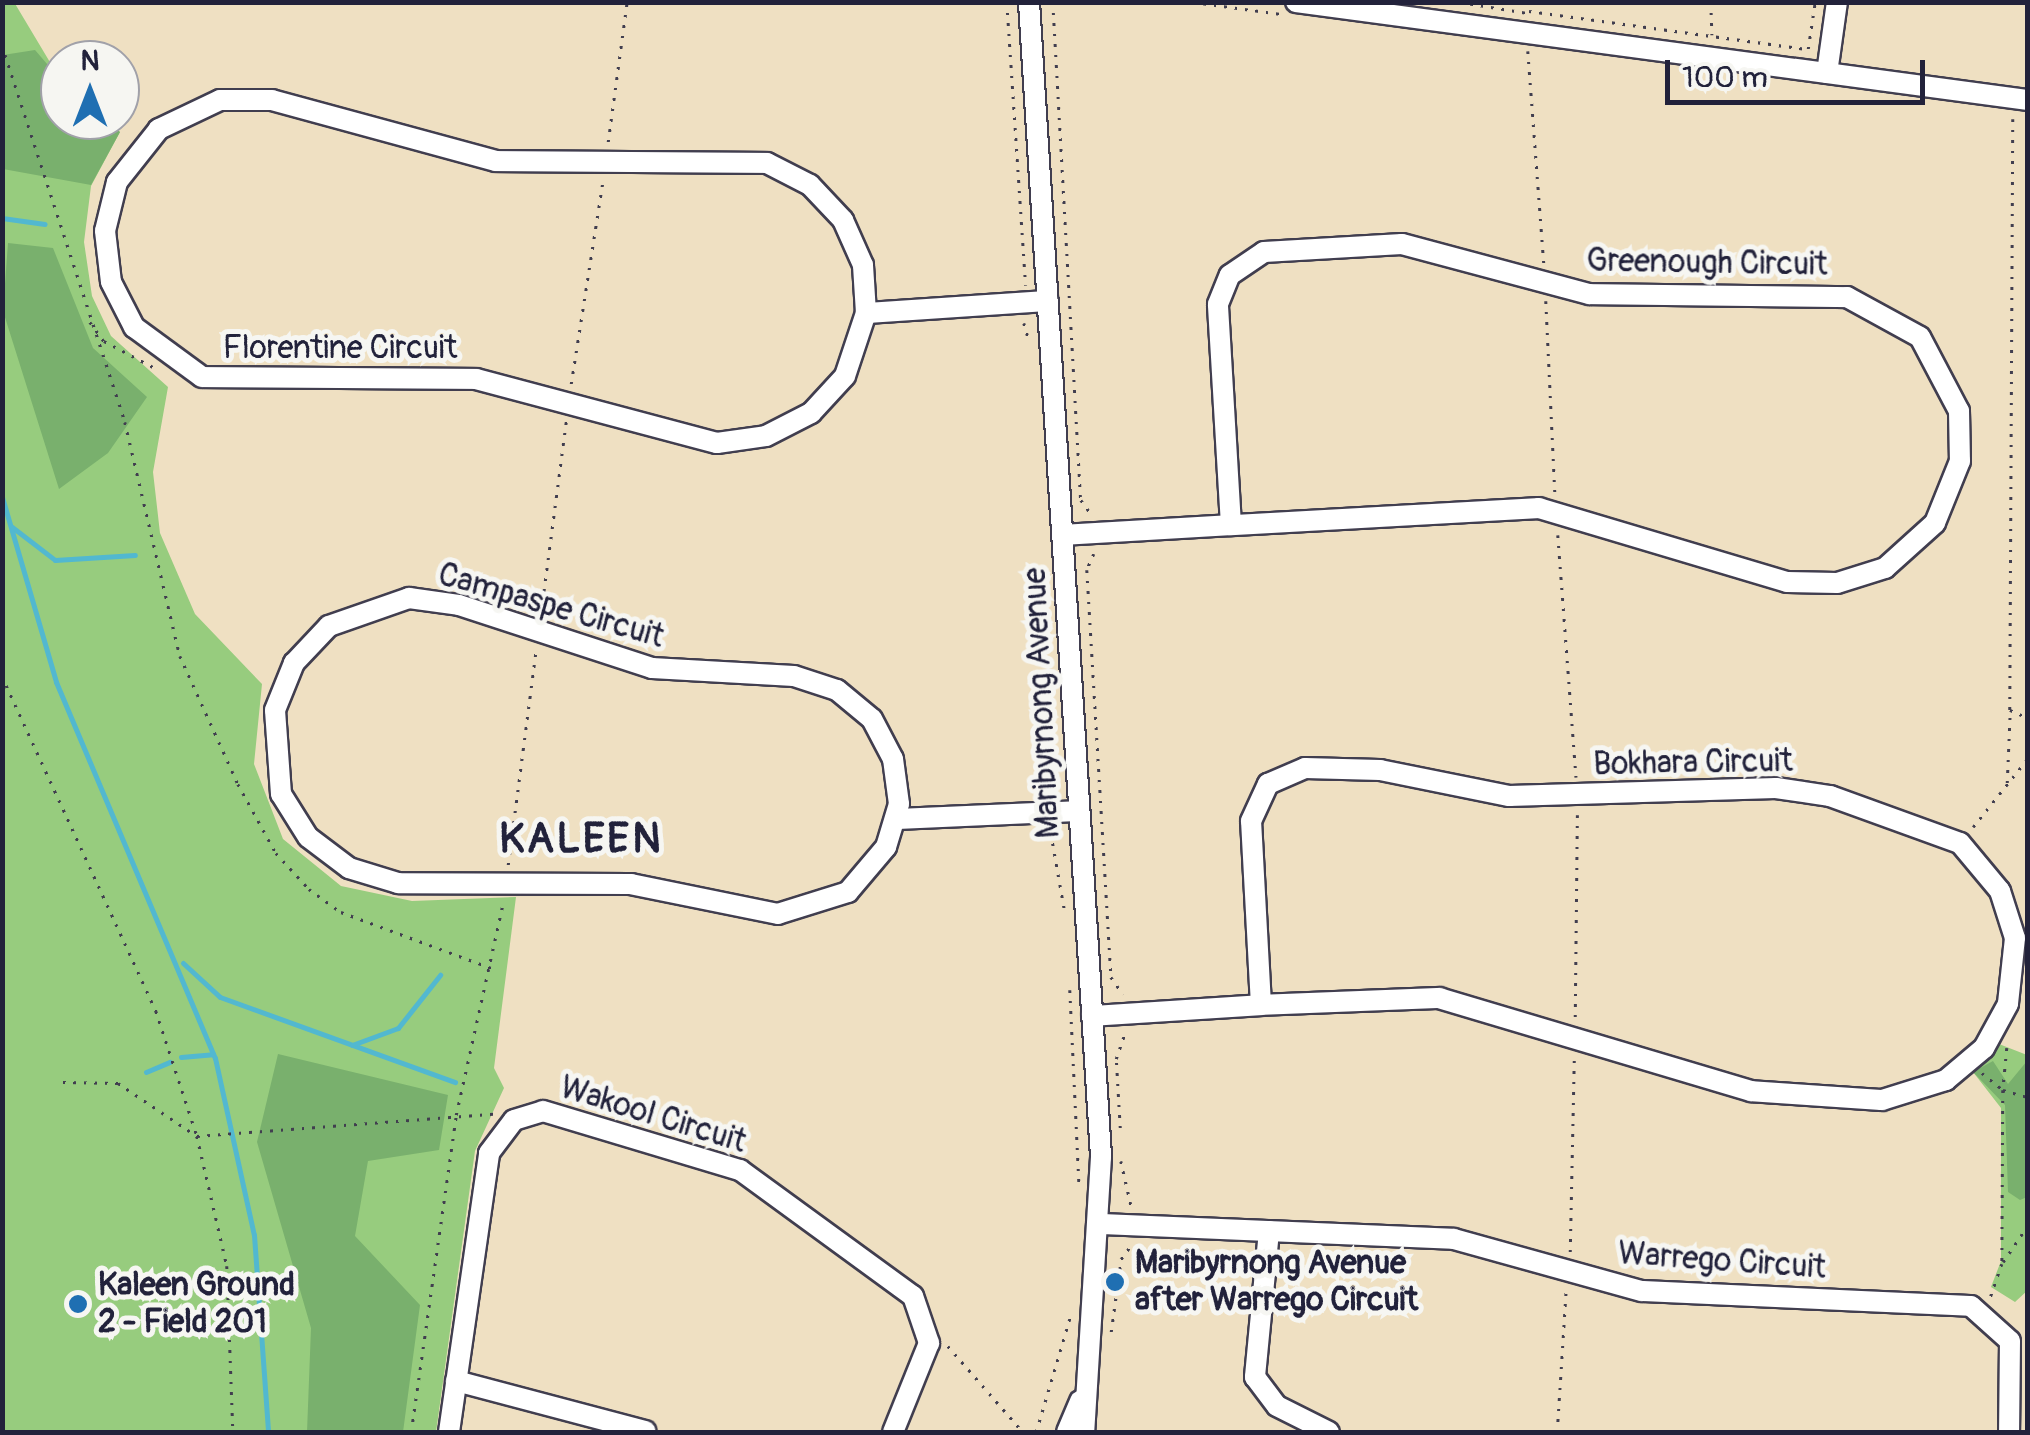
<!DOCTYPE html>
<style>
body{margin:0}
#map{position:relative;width:2030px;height:1435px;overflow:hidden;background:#efe0c2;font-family:Pangolin,sans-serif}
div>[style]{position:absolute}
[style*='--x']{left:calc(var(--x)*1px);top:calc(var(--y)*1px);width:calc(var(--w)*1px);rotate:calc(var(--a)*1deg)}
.green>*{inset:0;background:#97cc7e}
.forest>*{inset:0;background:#79b06d}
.stream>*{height:5px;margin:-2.5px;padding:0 2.5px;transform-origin:2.5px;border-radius:2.5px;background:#52b8d0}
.path>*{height:2.5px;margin-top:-1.25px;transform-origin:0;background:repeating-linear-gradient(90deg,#413e4f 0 2.5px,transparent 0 10.5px)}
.roads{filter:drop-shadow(2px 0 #413e4f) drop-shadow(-2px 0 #413e4f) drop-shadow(0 2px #413e4f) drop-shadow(0 -2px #413e4f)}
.minor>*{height:20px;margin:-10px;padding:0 10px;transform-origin:10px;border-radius:10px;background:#fff}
.dots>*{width:28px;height:28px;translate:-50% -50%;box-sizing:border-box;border:5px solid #f6f6f2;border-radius:50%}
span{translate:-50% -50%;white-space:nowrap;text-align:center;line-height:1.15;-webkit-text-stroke:10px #f6f6f2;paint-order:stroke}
.street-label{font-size:32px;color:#22223b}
.poi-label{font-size:32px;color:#22223b;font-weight:700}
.left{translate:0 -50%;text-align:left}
.district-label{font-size:42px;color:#22223b;font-weight:700;letter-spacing:2.5px}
.frame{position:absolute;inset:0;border:5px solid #22223b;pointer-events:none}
.north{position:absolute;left:40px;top:40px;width:100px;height:100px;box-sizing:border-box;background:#f6f6f2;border:2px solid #a1a1a9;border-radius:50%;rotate:0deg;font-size:28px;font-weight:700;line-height:40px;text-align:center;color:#22223b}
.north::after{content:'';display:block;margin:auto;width:35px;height:45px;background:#1f6fb2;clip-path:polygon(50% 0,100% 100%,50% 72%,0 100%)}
.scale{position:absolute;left:1665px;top:60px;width:260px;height:45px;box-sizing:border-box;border:5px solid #22223b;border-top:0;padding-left:12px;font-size:30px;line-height:35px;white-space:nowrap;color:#22223b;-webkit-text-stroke:8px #f6f6f2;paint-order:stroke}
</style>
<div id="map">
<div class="green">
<i style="clip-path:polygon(14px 2px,60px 79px,60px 120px,106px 120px,120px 132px,91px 186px,84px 242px,92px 296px,111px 336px,168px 387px,153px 472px,160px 533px,195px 614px,262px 684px,254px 764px,283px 839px,341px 886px,412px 901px,516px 897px,494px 1068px,504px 1088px,475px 1151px,436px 1432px,3px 1432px,2px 3px)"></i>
<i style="clip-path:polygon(1999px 1044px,2027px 1055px,2028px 1290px,2015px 1302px,1991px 1287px,2001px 1261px,2001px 1108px,1973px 1072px)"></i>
</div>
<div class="forest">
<i style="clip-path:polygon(35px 50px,60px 79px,60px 120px,106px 120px,120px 132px,91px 185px,3px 169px,3px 55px)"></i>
<i style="clip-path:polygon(8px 243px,53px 248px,93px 348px,147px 397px,108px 453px,59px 489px,3px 311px)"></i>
<i style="clip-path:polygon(278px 1054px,448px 1095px,439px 1150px,368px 1161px,355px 1236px,420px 1305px,403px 1432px,307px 1432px,311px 1328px,257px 1142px)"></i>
<i style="clip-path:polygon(1993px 1061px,2008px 1084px,2027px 1061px,2027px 1197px,2020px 1200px,2008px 1192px,2005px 1105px,1973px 1072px)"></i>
</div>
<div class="stream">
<i style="--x:2;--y:218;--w:43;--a:7.9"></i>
<i style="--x:2;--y:497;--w:193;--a:73.7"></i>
<i style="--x:56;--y:682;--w:408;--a:67.1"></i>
<i style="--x:215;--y:1058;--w:181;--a:77.6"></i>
<i style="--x:254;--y:1235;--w:197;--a:85.9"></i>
<i style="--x:12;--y:527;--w:54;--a:37.5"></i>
<i style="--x:55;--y:560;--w:80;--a:-3.6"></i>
<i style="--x:183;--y:963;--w:50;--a:42.6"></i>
<i style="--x:220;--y:997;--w:250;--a:19.9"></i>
<i style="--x:352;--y:1045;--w:49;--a:-20.3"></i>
<i style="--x:398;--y:1028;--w:68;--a:-51.6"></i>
<i style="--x:181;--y:1057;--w:32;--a:-5"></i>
<i style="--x:146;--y:1072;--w:26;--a:-23"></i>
</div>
<div class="path">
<i style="--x:1007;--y:2;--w:284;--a:86.2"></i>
<i style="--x:1053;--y:2;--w:499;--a:86.8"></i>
<i style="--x:1081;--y:500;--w:19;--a:54"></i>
<i style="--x:1193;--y:2;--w:89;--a:7.8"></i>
<i style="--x:1460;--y:2;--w:69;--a:9.2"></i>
<i style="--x:1711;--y:2;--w:33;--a:88"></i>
<i style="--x:1529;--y:11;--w:282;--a:7.8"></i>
<i style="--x:1808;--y:49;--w:48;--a:-81.5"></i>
<i style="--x:2;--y:45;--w:397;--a:71.9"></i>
<i style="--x:125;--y:422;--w:240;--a:76.8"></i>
<i style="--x:180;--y:656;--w:141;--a:65.6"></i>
<i style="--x:238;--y:784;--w:79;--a:61.2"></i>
<i style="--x:276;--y:853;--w:49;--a:47.5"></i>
<i style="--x:309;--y:889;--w:39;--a:36"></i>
<i style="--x:341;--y:912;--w:163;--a:20.4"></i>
<i style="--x:1528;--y:51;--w:213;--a:85.7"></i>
<i style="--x:2013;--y:119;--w:591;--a:90.29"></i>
<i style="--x:2010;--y:710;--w:20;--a:24"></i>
<i style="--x:608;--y:142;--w:141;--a:-82.3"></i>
<i style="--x:1546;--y:301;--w:191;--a:87.3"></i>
<i style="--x:90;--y:322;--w:24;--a:54"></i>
<i style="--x:104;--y:341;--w:58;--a:27.9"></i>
<i style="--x:1024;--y:323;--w:18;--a:74"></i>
<i style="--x:571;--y:384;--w:207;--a:-81.1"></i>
<i style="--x:1558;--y:535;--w:243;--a:85.7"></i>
<i style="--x:1094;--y:554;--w:17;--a:114"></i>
<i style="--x:1087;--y:570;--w:408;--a:86.6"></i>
<i style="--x:1111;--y:977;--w:21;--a:55"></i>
<i style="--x:541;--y:612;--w:192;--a:-82.5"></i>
<i style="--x:2;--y:676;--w:369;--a:65.3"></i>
<i style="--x:156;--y:1011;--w:132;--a:71.8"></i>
<i style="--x:197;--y:1136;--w:133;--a:77"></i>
<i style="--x:227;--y:1266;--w:166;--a:87.9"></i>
<i style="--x:2007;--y:783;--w:72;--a:-87.6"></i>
<i style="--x:1049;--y:791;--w:16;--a:-60"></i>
<i style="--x:1973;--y:827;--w:88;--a:-51.4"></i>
<i style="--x:1051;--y:833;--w:80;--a:80"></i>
<i style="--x:508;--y:865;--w:217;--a:-82.6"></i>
<i style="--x:1070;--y:990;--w:192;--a:87.3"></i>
<i style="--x:1575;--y:1017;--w:202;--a:-89.4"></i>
<i style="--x:2007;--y:1048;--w:42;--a:95.4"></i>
<i style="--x:2003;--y:1090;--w:26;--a:16"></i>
<i style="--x:1982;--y:1073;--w:27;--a:39"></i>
<i style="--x:2003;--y:1090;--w:174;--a:90.3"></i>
<i style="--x:2002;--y:1264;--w:36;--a:109"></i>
<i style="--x:63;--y:1082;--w:55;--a:1"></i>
<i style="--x:118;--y:1083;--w:95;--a:33.9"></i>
<i style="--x:197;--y:1136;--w:297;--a:-4.3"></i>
<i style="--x:1120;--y:1128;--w:69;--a:-93.3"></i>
<i style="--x:1116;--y:1059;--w:28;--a:-71"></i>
<i style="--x:1121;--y:1161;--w:45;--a:77.2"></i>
<i style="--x:1570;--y:1252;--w:192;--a:-88.8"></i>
<i style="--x:2003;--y:1262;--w:45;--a:-56"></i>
<i style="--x:1111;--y:1332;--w:74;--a:-82.2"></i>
<i style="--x:1121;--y:1259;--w:19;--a:-54"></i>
<i style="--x:948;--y:1346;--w:114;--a:48.9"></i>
<i style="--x:411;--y:1432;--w:320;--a:-81.9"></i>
<i style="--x:456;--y:1115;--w:217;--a:-77.5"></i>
<i style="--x:1036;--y:1432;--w:123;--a:-73.5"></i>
<i style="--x:1557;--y:1432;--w:143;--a:-86.4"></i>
</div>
<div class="roads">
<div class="minor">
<i style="--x:1029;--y:2;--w:1157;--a:86.43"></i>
<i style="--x:1101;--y:1157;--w:276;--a:93.5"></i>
<i style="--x:1296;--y:2;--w:739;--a:7.63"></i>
<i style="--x:1827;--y:73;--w:72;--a:-82"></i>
<i style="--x:866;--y:313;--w:48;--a:-93.6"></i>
<i style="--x:863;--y:265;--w:49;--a:-114"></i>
<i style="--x:843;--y:220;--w:48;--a:-133.3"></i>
<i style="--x:810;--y:185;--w:48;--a:-152.9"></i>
<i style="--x:767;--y:163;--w:271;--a:-179.6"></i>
<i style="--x:496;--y:161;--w:232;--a:-164.8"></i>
<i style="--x:272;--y:100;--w:52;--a:180"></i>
<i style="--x:220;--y:100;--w:68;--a:154.6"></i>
<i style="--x:159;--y:129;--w:68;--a:128.4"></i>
<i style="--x:117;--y:182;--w:50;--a:103.8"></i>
<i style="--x:105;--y:231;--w:51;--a:83.3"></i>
<i style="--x:111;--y:282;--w:51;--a:62.9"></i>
<i style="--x:134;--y:327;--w:84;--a:36.3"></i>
<i style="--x:202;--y:377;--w:274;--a:0.4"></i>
<i style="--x:476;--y:379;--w:249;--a:14.9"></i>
<i style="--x:717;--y:443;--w:49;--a:-8.1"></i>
<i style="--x:766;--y:436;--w:51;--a:-27.1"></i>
<i style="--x:811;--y:413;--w:50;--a:-47.4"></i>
<i style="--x:845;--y:376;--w:66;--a:-71.6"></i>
<i style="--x:866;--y:313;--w:182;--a:-3.8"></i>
<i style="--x:1063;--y:535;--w:168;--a:-3.4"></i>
<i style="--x:1231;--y:525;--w:221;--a:-93.4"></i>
<i style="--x:1218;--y:304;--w:31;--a:-68"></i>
<i style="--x:1230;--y:275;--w:41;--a:-34.1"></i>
<i style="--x:1264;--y:252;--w:138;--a:-3.3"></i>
<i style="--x:1402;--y:244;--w:194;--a:15"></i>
<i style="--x:1589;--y:294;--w:258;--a:0.7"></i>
<i style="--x:1847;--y:297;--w:83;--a:28.7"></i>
<i style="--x:1920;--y:337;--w:84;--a:62.2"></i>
<i style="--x:1959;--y:411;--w:50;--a:88.9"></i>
<i style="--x:1960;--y:461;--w:67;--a:112"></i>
<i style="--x:1935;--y:523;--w:67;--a:138"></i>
<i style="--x:1885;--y:568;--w:50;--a:162.6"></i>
<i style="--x:1837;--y:583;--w:50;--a:-178.9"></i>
<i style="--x:1787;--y:582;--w:259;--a:-163.4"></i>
<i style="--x:1539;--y:508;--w:308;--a:176.8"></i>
<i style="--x:409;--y:598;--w:50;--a:8"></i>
<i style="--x:459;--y:605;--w:203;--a:18.1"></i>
<i style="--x:652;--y:668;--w:142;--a:3.2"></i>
<i style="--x:794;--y:676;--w:45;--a:18"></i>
<i style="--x:837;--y:690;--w:45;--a:39.6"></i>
<i style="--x:872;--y:719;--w:45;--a:62.3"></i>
<i style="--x:893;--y:759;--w:45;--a:82.4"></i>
<i style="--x:899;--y:804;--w:45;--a:106.8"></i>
<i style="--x:886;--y:847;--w:59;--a:130.2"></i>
<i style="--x:848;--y:892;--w:73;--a:162.6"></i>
<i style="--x:778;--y:914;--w:150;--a:-168.5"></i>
<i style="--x:631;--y:884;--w:233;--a:-179.8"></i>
<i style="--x:398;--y:883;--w:51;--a:-163"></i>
<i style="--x:349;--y:868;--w:51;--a:-142.9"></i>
<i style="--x:308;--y:837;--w:51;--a:-122.1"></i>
<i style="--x:281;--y:794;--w:84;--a:-94.1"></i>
<i style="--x:275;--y:710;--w:51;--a:-68"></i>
<i style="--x:294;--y:663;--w:51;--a:-46.6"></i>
<i style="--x:329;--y:626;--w:85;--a:-19.3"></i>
<i style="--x:896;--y:819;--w:182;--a:-2.5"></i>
<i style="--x:1092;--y:1016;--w:169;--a:-3.7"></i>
<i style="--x:1261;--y:1005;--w:184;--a:-93.1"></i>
<i style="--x:1251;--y:821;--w:41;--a:-65.3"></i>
<i style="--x:1268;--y:784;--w:40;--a:-23.4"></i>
<i style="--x:1305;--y:768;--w:75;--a:1.5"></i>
<i style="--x:1380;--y:770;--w:132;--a:11.4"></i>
<i style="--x:1509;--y:796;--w:267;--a:-1.7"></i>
<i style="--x:1776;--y:788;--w:55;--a:8.4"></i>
<i style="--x:1830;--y:796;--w:138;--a:19.9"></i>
<i style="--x:1960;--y:843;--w:62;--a:50.2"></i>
<i style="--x:2000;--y:891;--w:49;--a:72.3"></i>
<i style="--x:2015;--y:938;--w:66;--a:96.1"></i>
<i style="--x:2008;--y:1004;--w:50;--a:118.6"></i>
<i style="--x:1984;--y:1048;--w:50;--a:139.9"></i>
<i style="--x:1946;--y:1080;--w:67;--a:162.6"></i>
<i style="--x:1882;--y:1100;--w:131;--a:-176.1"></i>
<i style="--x:1751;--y:1091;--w:325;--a:-163.4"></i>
<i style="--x:1440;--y:998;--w:179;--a:177.8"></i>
<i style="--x:1100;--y:1224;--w:354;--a:2.4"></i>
<i style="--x:1454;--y:1239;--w:195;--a:15.5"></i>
<i style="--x:1642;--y:1291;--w:329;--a:2.6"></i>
<i style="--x:1971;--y:1306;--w:52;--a:41.9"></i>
<i style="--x:2010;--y:1341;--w:91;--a:90.6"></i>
<i style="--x:1269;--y:1231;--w:147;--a:95.5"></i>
<i style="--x:1255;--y:1377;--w:36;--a:53"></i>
<i style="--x:1277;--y:1406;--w:58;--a:26.6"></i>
<i style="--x:456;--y:1381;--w:196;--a:14.8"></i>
<i style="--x:449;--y:1432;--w:282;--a:-81.8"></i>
<i style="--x:489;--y:1153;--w:41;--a:-52.9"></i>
<i style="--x:514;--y:1120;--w:30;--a:-17"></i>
<i style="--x:543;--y:1111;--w:206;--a:16.7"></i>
<i style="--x:740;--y:1170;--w:214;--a:36.1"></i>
<i style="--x:913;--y:1296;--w:50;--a:71.2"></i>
<i style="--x:929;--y:1343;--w:96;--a:112"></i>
<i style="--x:1067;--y:1432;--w:34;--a:-67"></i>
</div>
</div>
<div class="dots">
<i style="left:1115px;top:1282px;background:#1f6fb2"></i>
<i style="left:78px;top:1304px;background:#1f6fb2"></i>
</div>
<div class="street-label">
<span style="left:1707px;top:263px;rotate:1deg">Greenough Circuit</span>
<span style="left:340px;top:348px">Florentine Circuit</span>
<span style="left:551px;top:606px;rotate:16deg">Campaspe Circuit</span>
<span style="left:1042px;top:703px;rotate:-93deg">Maribyrnong Avenue</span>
<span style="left:1693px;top:763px;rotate:-1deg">Bokhara Circuit</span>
<span style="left:653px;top:1115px;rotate:17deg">Wakool Circuit</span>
<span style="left:1722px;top:1261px;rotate:4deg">Warrego Circuit</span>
</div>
<div class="poi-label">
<span class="left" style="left:1135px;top:1282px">Maribyrnong Avenue<br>after Warrego Circuit</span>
<span class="left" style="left:98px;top:1304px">Kaleen Ground<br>2 - Field 201</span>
</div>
<div class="district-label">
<span style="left:581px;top:839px">KALEEN</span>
</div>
<div class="frame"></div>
<div class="north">N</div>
<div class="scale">100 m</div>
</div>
